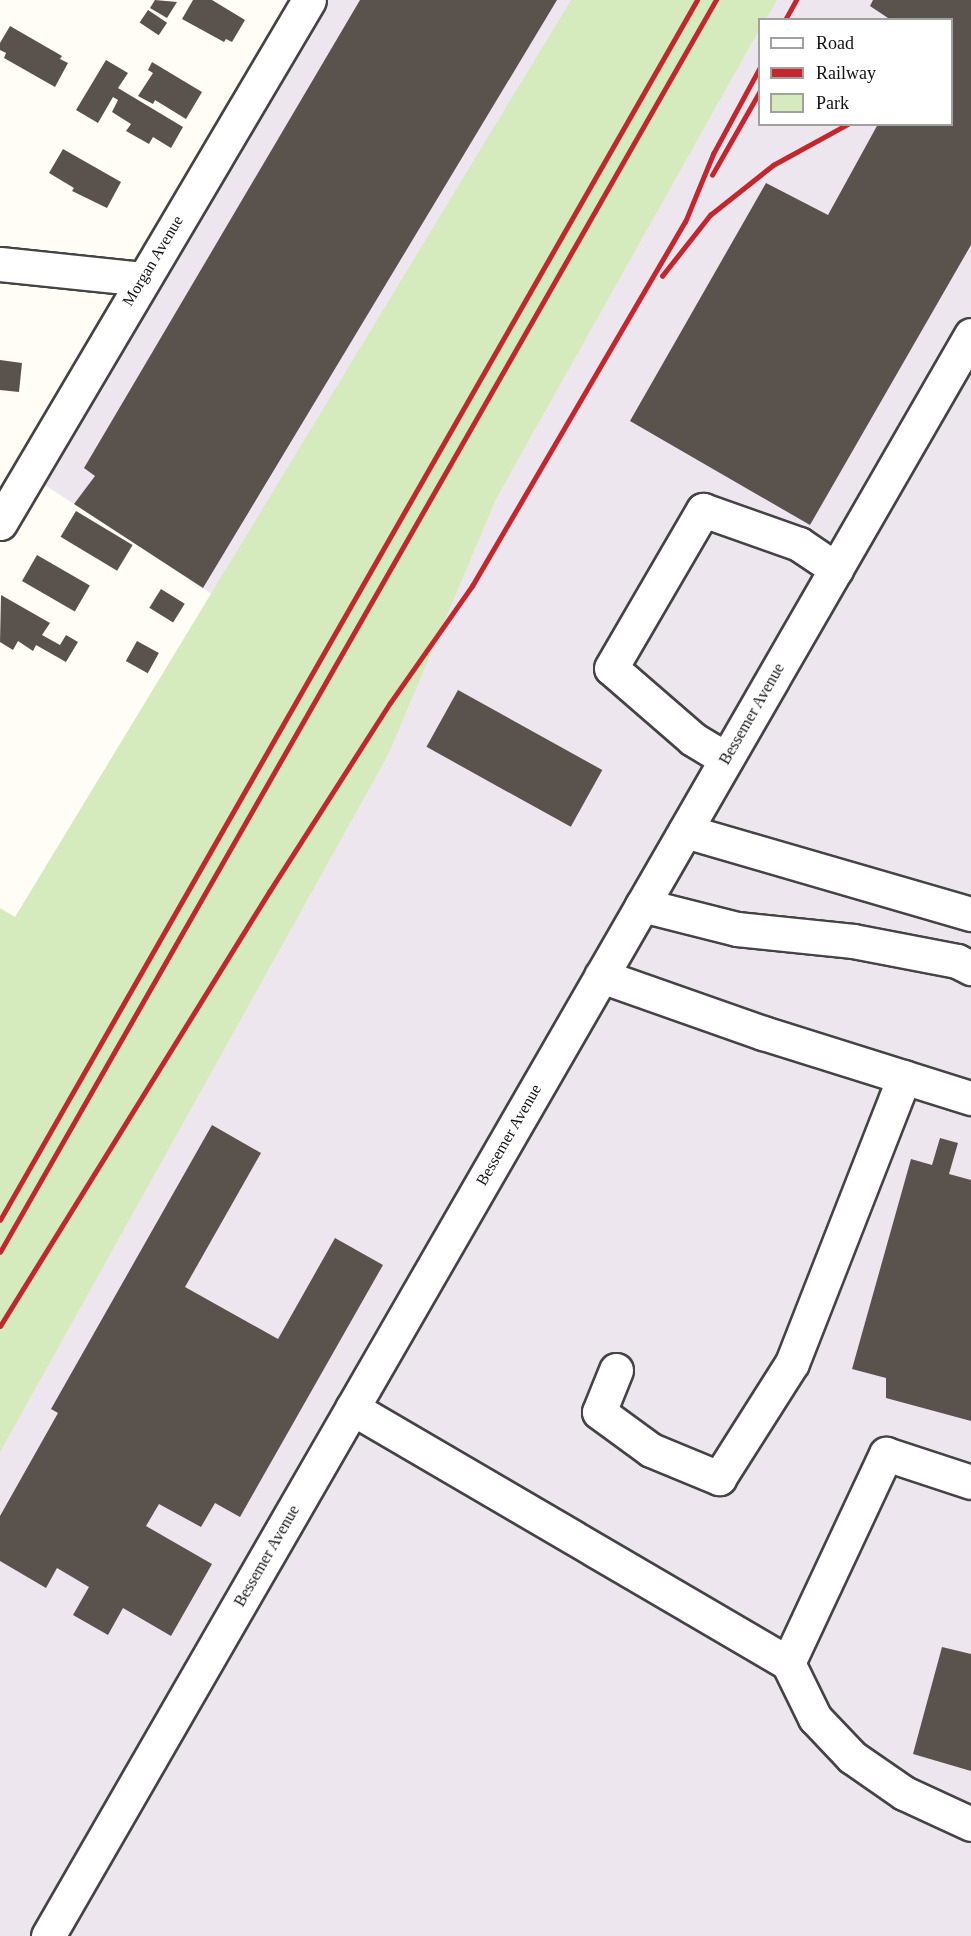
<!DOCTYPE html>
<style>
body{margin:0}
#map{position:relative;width:971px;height:1936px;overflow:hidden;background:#fffdf5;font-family:"Times New Roman",serif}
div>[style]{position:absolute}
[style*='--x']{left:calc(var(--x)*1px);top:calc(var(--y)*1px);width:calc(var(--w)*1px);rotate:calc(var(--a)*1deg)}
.industrial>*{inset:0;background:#eee6ef}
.green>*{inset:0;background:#d5ebbd}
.building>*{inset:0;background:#5a524d;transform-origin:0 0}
.roads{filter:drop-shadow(2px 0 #444) drop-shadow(-2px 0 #444) drop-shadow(0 2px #444) drop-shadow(0 -2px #444)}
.minor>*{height:33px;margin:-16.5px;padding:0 16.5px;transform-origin:16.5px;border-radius:16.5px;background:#fff}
.rail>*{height:4.5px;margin:-2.25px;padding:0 2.25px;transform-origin:2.25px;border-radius:2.25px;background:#c4262e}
span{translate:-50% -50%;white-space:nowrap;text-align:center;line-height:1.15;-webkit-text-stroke:6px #fff;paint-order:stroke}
.street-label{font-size:16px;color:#111}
.legend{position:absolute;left:758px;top:18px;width:195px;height:108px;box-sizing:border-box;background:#fff;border:2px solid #a0a0a0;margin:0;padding:8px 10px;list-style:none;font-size:18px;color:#111}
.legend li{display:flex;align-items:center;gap:12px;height:30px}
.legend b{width:30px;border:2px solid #a0a0a0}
</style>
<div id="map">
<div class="industrial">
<i style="clip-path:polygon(evenodd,311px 0,971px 0,971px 1936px,0 1936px,0 1442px,253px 621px,28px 474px,311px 0,760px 20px,952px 20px,952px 124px,760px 124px,760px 20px)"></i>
</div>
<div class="green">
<i style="clip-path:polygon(571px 0,777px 0,766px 19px,760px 20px,759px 30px,496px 499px,388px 755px,0 1452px,0 908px,15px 917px)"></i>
</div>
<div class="building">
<i style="clip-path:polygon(155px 0,177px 2px,167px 18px,150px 8px)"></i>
<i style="clip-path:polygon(193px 0,212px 0,245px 20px,232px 42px,226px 39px,224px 42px,182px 19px)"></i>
<i style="clip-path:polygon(360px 0,557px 0,203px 588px,74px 504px,95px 476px,84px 468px)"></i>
<i style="clip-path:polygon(873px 0,971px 0,971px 245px,810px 525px,630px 421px,766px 183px,828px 215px,878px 124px,952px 124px,952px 20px,891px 20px,870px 6px)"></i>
<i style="left:148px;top:10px;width:23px;height:15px;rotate:34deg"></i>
<i style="clip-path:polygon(10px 26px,62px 56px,60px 59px,68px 63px,55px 87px,4px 58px,6px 53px,0 50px,0 43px)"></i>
<i style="clip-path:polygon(106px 60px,128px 73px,118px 88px,183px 127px,171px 148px,153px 137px,149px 144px,126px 131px,131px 124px,112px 112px,118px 100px,113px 97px,98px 123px,76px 110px)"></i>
<i style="clip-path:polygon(152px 62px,202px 92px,186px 119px,155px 100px,153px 104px,138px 96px,153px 73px,148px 70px)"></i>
<i style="clip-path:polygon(63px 149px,121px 182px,107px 208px,72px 191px,74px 188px,49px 173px)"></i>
<i style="clip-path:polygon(0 360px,22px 363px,19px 392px,0 390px)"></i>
<i style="left:76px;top:511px;width:66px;height:30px;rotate:31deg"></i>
<i style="left:37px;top:555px;width:61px;height:30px;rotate:30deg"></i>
<i style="left:161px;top:589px;width:28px;height:22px;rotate:32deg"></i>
<i style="clip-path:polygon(1px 595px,50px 623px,42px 635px,60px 645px,66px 635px,78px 642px,66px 662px,36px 645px,33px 651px,18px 641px,13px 650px,0 642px)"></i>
<i style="left:137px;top:641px;width:25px;height:23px;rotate:29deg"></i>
<i style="left:458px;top:690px;width:165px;height:65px;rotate:29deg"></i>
<i style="clip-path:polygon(212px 1125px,261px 1153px,185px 1287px,278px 1339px,335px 1238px,383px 1265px,240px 1517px,215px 1503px,201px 1527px,159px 1504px,146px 1526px,212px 1564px,171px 1636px,123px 1608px,108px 1635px,73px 1615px,89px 1587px,57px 1568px,46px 1588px,0 1561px,0 1516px,58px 1413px,51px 1409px)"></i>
<i style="clip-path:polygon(940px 1138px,958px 1143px,949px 1174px,971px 1180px,971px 1421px,886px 1398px,886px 1378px,852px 1369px,911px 1159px,932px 1165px)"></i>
<i style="clip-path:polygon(942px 1647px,971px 1654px,971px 1771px,913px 1754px)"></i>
</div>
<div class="roads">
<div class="minor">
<i style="--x:0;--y:264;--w:143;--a:6"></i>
<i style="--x:0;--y:523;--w:607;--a:-59.42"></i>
<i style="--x:726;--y:759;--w:39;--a:-149"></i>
<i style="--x:693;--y:739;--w:108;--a:-139.1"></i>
<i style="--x:611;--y:668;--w:183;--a:-59.8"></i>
<i style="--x:703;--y:510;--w:102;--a:19.5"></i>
<i style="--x:799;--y:544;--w:45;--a:34"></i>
<i style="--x:685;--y:831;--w:298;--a:16.2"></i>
<i style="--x:642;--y:905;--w:98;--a:14.2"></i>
<i style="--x:737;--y:929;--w:117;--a:5.9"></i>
<i style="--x:853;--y:941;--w:106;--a:10.9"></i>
<i style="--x:957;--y:961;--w:16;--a:27"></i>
<i style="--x:601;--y:976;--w:172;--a:19.4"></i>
<i style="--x:763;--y:1033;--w:218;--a:17.4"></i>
<i style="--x:616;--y:1370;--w:45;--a:112"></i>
<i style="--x:599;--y:1412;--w:64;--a:36.2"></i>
<i style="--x:651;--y:1450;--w:74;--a:22.4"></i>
<i style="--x:719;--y:1478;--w:136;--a:-57.6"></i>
<i style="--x:792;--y:1363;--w:307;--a:-68.6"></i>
<i style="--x:352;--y:1408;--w:505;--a:30.32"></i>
<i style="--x:788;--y:1663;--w:231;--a:-64.9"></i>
<i style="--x:886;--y:1454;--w:89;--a:18.2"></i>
<i style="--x:788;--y:1663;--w:61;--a:63.9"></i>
<i style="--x:815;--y:1718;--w:54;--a:46.5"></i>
<i style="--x:852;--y:1757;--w:63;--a:34.7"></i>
<i style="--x:904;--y:1793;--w:74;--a:24.8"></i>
<i style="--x:48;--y:1936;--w:1848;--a:-60.04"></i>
</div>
</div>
<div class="rail">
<i style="--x:785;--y:20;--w:23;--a:-61"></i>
<i style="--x:712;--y:175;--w:97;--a:-60.3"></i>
<i style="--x:662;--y:276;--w:78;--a:-51.8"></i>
<i style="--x:710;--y:215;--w:80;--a:-38.4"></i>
<i style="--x:773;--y:165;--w:85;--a:-28.7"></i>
<i style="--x:0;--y:1220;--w:1405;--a:-60.26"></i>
<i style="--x:0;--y:1252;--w:1442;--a:-60.24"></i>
<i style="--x:0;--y:1326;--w:511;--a:-58.21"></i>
<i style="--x:269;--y:892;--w:224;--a:-57.4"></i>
<i style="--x:390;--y:703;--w:143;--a:-55"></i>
<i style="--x:472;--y:586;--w:422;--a:-59.7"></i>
<i style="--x:685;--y:222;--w:74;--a:-67.6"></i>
<i style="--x:713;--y:154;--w:99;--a:-61.6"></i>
</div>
<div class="street-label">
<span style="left:153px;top:261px;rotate:-59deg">Morgan Avenue</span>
<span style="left:752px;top:714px;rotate:-60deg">Bessemer Avenue</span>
<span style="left:509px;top:1135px;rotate:-60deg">Bessemer Avenue</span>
<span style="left:267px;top:1556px;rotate:-60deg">Bessemer Avenue</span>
</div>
<ul class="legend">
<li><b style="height:8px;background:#fff"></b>Road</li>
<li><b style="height:8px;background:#c4262e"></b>Railway</li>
<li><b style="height:16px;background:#d5ebbd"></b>Park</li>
</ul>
</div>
